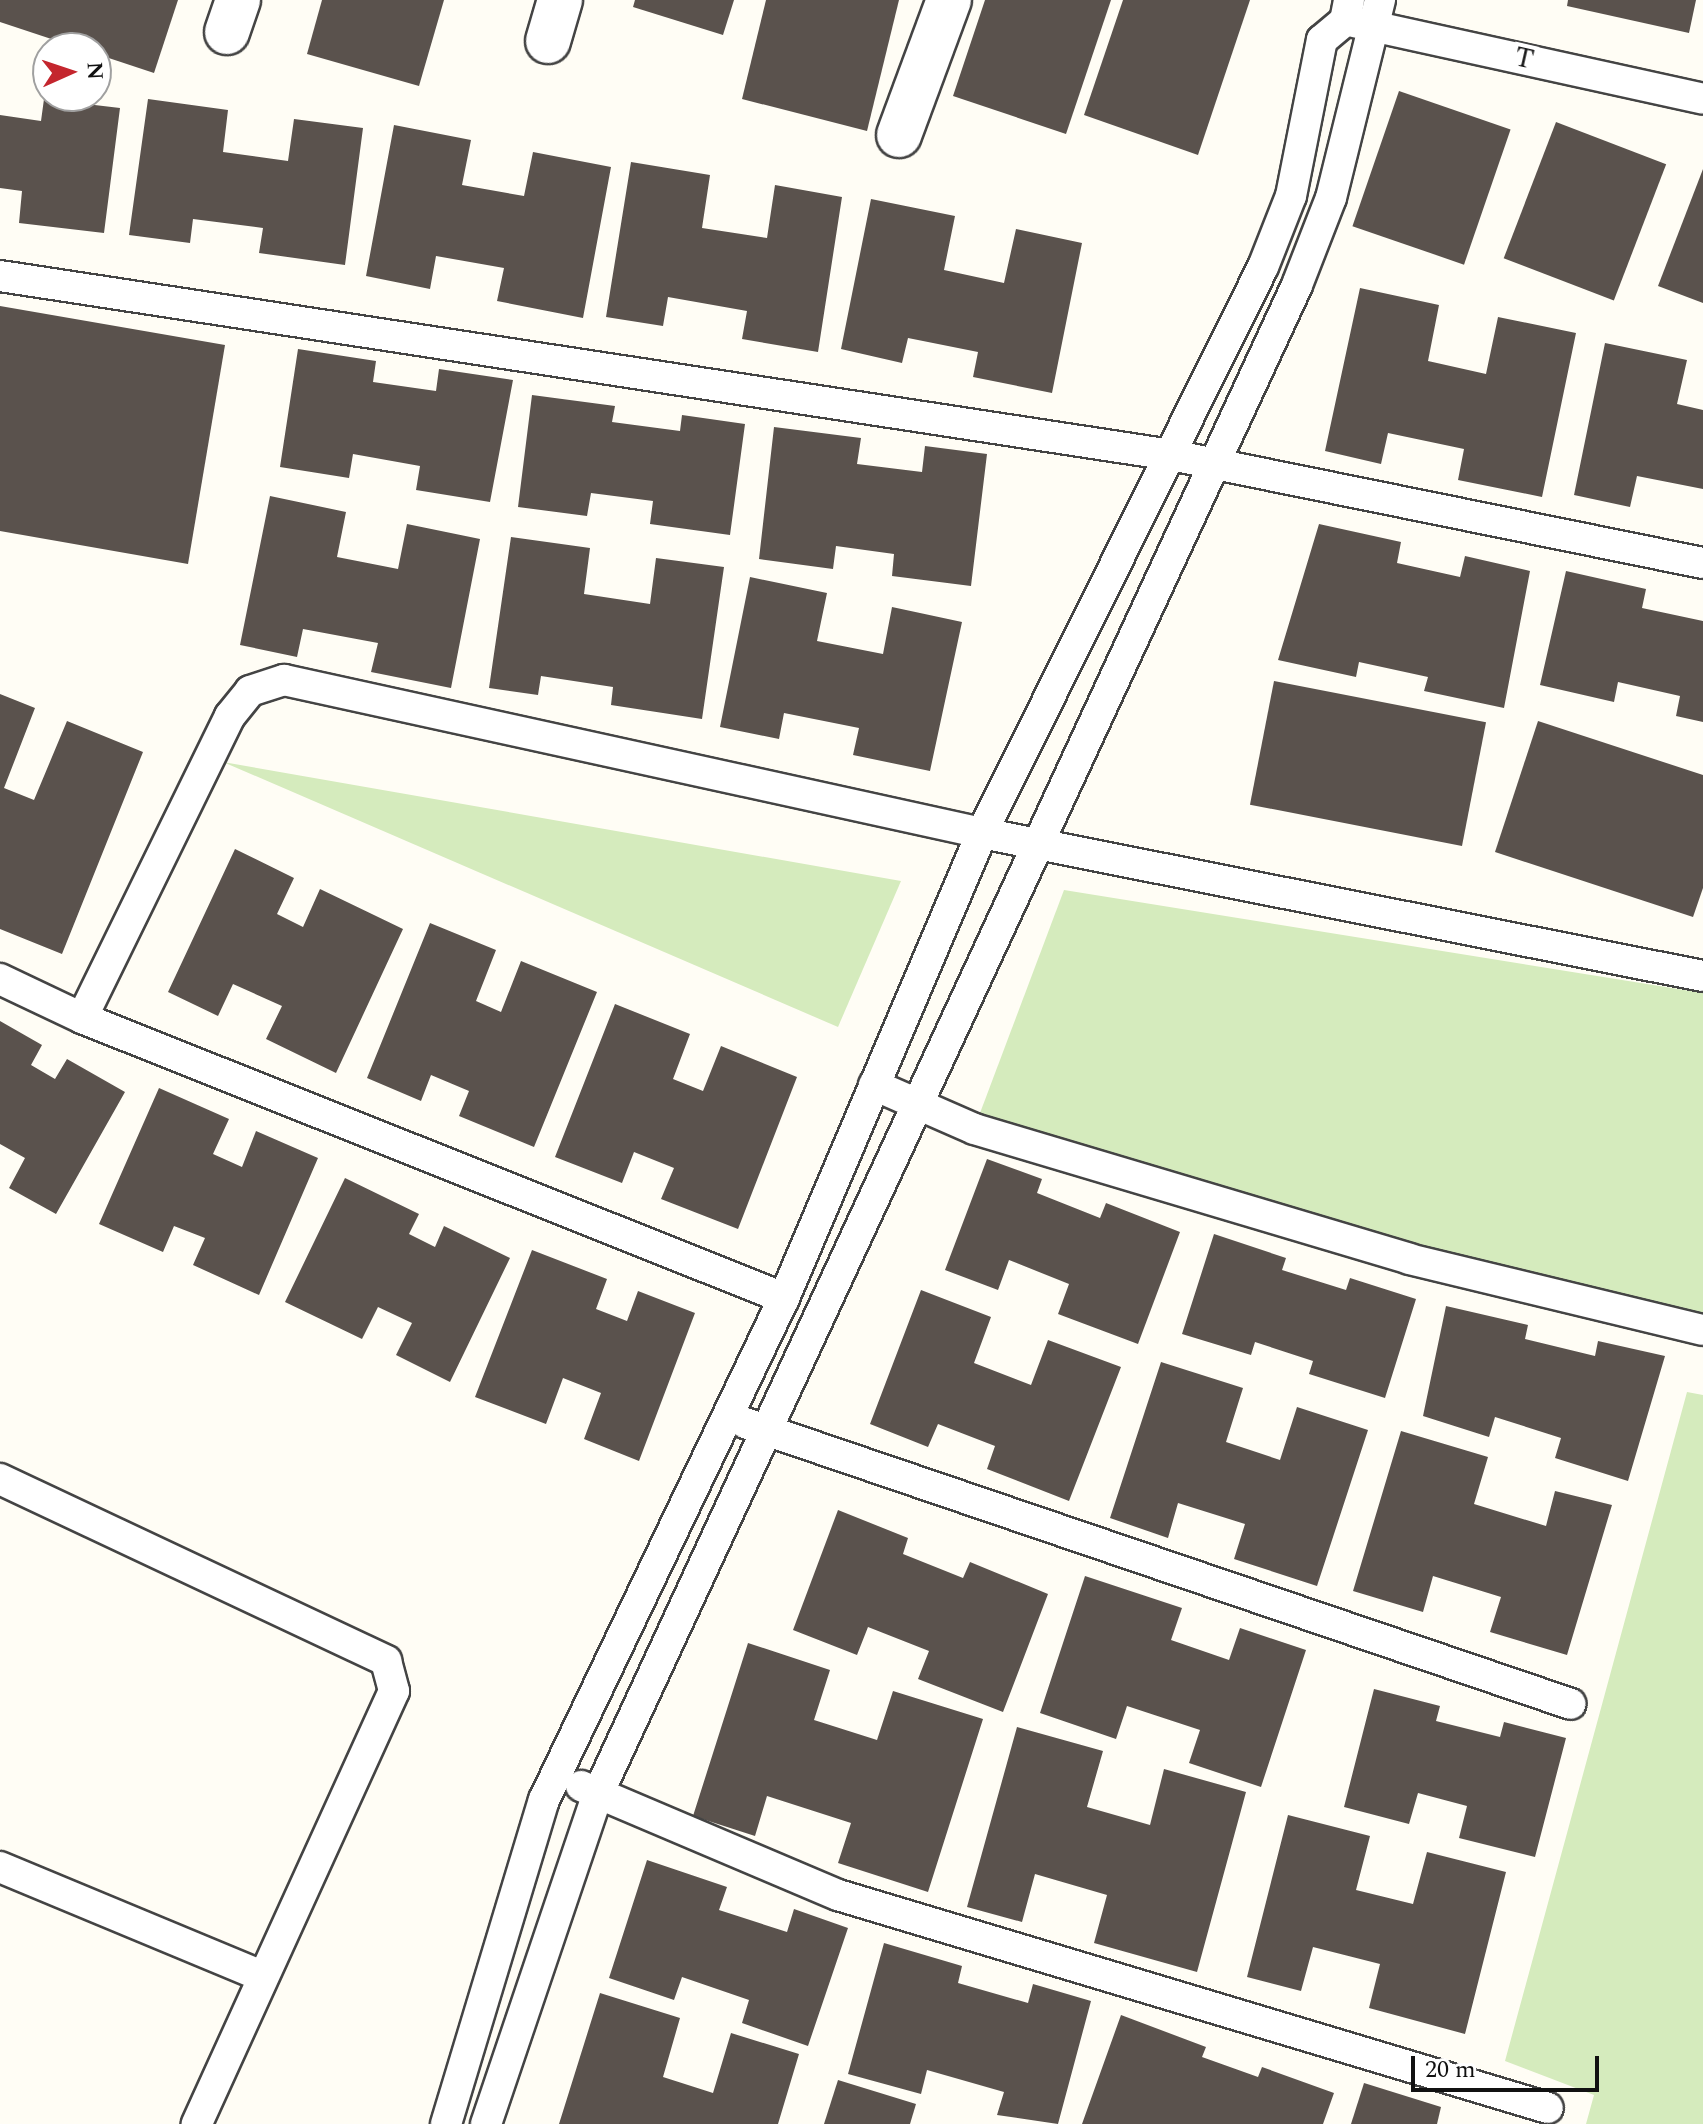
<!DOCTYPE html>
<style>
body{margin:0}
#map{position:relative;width:1703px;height:2124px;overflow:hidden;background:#fffdf5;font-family:Spectral,serif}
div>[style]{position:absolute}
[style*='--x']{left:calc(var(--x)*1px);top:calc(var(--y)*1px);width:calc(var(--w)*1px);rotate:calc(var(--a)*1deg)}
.green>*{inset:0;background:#d5ebbd}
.building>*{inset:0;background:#5a524d;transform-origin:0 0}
.roads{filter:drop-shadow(2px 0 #444) drop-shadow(-2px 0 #444) drop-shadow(0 2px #444) drop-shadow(0 -2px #444)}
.service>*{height:30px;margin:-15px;padding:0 15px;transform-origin:15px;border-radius:15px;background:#fff}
.minor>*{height:44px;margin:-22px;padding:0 22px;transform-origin:22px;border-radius:22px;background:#fff}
span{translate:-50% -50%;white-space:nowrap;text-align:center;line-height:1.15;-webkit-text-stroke:8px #fff;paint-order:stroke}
.street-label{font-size:28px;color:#111}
.north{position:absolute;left:32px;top:32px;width:80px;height:80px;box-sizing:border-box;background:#fff;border:2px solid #a0a0a0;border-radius:50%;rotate:87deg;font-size:22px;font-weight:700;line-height:32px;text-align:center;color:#111}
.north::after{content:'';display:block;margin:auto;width:28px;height:36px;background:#c4262e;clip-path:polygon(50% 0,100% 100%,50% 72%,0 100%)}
.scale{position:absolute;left:1411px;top:2056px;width:188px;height:36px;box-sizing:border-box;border:4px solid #111;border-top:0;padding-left:10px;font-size:24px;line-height:28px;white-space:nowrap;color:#111;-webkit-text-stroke:6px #fff;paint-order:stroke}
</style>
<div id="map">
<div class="green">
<i style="clip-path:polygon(223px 762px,901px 881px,838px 1027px)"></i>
<i style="clip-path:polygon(1064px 890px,1703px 993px,1703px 1325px,974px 1129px)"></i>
<i style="clip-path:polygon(1687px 1392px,1703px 1395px,1703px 2124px,1586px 2124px,1594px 2095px,1505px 2061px)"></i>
</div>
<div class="building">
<i style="clip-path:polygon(0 0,178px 0,154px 73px,0 22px)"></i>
<i style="clip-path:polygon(322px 0,444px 0,419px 86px,307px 54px)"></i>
<i style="clip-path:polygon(635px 0,734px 0,723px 35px,633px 7px)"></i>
<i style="clip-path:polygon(766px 0,899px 0,867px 131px,742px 99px)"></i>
<i style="clip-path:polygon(985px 0,1111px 0,1066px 134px,953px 96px)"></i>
<i style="clip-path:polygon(1123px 0,1250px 0,1198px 155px,1084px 115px)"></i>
<i style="clip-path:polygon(1568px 0,1696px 0,1689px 33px,1567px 6px)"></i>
<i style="left:1399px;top:91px;width:118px;height:143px;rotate:19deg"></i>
<i style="clip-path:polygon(44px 99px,120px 108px,104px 233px,19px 223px,22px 191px,0 188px,0 115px,41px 121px)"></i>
<i style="clip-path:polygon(148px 99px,228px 110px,223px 152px,288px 161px,294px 119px,363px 128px,345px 265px,259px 253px,263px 228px,193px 219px,190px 243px,129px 235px)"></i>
<i style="left:1556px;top:122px;width:118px;height:146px;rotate:21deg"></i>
<i style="clip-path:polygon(394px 125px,471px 140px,462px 185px,524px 196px,533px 152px,611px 167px,583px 318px,497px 301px,504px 268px,436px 256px,430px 289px,366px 276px)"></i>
<i style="clip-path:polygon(631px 162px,710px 175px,702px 228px,767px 238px,775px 185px,842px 197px,818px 352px,742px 339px,747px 311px,668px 297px,663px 326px,606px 317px)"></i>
<i style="clip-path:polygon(1703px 169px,1703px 303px,1658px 286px)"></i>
<i style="clip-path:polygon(871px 199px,955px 216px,944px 270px,1004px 283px,1016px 229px,1082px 243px,1052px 393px,973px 377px,978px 352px,908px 338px,902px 363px,841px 349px)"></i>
<i style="clip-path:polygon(1360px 288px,1439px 305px,1428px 361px,1486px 374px,1498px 317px,1576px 333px,1542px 497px,1458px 480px,1464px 449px,1388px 433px,1381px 464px,1325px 451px)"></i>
<i style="clip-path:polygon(0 306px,225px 345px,188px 564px,0 531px)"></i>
<i style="clip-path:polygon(1605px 343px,1687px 360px,1677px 404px,1703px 410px,1703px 489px,1637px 476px,1630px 507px,1574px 495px)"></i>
<i style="clip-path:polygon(298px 349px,376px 361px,373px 382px,436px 391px,439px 369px,513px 380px,490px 502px,416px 490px,420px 466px,353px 454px,349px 478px,280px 467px)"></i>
<i style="clip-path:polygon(532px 395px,615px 406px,612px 422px,680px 431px,682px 415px,745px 424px,730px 535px,650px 524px,653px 501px,591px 493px,587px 516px,518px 507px)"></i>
<i style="clip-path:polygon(774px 427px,861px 438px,857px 464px,922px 472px,925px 446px,987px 454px,971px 586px,892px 576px,894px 554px,836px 546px,833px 569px,759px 559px)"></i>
<i style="clip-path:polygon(270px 496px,346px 512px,337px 557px,398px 569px,407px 524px,480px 539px,451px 688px,371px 672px,378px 643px,303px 629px,297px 657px,240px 645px)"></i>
<i style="clip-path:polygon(1319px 524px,1401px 542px,1397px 563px,1460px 577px,1465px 556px,1530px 571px,1504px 708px,1424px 691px,1428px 677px,1359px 662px,1356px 677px,1278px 660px)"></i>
<i style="clip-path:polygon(511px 537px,590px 548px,584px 594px,650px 604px,656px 558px,724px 567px,702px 719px,611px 705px,613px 687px,541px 676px,538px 695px,489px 688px)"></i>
<i style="clip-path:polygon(1566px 571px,1646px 589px,1642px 608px,1703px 621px,1703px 722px,1676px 716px,1680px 696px,1618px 682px,1614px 702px,1540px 685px)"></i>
<i style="clip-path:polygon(750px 577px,827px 593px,817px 641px,883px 654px,892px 607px,962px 622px,930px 771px,853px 755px,859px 728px,784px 713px,779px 739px,720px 727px)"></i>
<i style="left:1274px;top:681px;width:216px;height:126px;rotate:11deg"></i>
<i style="clip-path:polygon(0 694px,35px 708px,4px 788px,34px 800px,67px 721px,143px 752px,62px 954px,0 929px)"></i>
<i style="clip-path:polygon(1538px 721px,1703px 775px,1703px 888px,1693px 917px,1495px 852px)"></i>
<i style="clip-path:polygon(235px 849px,294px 878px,277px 914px,303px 927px,320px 889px,403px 929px,336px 1073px,266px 1039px,282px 1006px,233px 984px,218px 1016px,168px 992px)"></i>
<i style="clip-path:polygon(430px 923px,496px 950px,476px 1001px,501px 1012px,521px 961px,597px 992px,534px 1147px,459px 1116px,469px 1091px,431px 1075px,421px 1101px,367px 1078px)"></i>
<i style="clip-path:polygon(615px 1004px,690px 1034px,673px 1079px,703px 1091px,721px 1046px,797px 1077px,738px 1229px,661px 1199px,674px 1168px,634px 1152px,622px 1183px,555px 1157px)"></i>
<i style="clip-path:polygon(0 1021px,42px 1045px,31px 1065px,55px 1079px,67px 1059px,125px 1092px,56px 1214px,9px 1188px,25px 1158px,0 1144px)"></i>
<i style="clip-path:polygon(159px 1088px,229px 1119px,213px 1154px,242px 1167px,256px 1131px,318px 1158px,259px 1295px,193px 1265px,205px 1238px,174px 1226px,163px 1252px,99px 1224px)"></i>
<i style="clip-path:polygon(987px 1159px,1042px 1179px,1037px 1193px,1100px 1218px,1106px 1203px,1180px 1232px,1138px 1344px,1058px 1314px,1069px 1284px,1009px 1260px,998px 1290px,945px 1270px)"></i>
<i style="clip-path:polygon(345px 1178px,419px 1214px,409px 1234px,435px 1247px,444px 1226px,510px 1258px,450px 1382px,396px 1355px,412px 1323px,378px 1307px,362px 1339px,285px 1302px)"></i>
<i style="clip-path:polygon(1214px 1234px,1286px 1258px,1282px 1270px,1346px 1290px,1350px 1278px,1416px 1299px,1385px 1398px,1309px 1374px,1313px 1361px,1255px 1342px,1251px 1355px,1182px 1334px)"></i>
<i style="clip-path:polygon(532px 1250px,607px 1279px,596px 1309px,627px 1321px,638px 1291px,695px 1313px,639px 1461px,584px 1439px,601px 1393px,563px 1378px,546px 1424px,475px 1397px)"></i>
<i style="clip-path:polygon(921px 1290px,991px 1317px,974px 1363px,1031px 1385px,1048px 1340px,1121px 1367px,1069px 1501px,987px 1469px,995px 1446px,938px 1424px,928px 1447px,870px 1424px)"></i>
<i style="clip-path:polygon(1446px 1306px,1528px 1325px,1525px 1339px,1595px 1356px,1598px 1341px,1665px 1356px,1628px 1481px,1555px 1458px,1561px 1438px,1495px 1417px,1489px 1437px,1423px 1416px)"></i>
<i style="clip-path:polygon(1161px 1362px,1243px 1388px,1226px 1442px,1280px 1460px,1297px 1407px,1368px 1430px,1317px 1586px,1234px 1559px,1245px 1524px,1178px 1503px,1168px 1538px,1110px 1518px)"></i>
<i style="clip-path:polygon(1401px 1431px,1488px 1457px,1474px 1504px,1546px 1526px,1555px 1491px,1612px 1505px,1567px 1655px,1490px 1632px,1501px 1597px,1433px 1576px,1423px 1612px,1353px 1591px)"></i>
<i style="clip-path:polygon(838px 1510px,908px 1538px,903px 1554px,963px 1578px,970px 1562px,1048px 1594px,1003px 1712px,918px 1679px,929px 1651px,868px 1627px,857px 1655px,793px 1630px)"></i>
<i style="clip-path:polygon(1085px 1576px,1182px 1608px,1171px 1640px,1229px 1660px,1240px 1628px,1306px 1650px,1261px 1787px,1189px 1763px,1200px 1730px,1127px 1706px,1116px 1739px,1040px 1713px)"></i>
<i style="clip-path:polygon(748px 1643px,830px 1670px,814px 1720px,877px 1740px,893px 1691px,983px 1719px,928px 1892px,838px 1863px,851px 1823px,767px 1796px,755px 1836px,693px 1816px)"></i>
<i style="clip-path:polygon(1374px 1689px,1440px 1706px,1436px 1721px,1500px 1737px,1504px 1722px,1566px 1738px,1535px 1857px,1459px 1838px,1467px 1806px,1418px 1793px,1409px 1824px,1344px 1807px)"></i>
<i style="clip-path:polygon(1017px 1727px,1103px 1751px,1087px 1807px,1150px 1825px,1164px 1769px,1246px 1792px,1197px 1972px,1094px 1943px,1107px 1895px,1035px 1874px,1022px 1922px,967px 1907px)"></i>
<i style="clip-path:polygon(1288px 1815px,1370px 1836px,1356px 1890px,1413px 1904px,1427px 1852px,1506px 1872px,1465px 2034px,1369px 2008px,1380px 1964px,1313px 1947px,1301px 1991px,1247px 1977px)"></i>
<i style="clip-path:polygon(647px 1860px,727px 1887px,719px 1910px,787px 1932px,794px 1909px,848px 1928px,808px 2046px,742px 2023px,749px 2000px,682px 1977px,674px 2000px,609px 1978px)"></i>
<i style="clip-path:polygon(884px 1943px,962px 1966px,958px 1983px,1028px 2003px,1033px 1984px,1091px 2001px,1058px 2124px,997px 2115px,1004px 2092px,927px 2070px,921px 2094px,848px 2074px)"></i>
<i style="clip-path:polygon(600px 1993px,680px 2018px,663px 2077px,713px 2093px,731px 2033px,799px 2054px,778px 2124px,559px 2124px)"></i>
<i style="clip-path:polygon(1121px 2015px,1206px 2047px,1202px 2057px,1258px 2077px,1262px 2067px,1334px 2093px,1323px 2124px,1082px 2124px)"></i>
<i style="clip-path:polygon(838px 2080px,916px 2104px,910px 2124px,824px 2124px)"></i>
<i style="clip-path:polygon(1364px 2083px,1441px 2107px,1437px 2124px,1351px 2124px)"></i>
</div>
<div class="roads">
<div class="service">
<i style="--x:1354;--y:22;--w:357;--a:12.4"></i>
<i style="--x:0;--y:276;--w:1185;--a:8.69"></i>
<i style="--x:1171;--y:455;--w:543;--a:11.48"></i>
<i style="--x:0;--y:979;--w:91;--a:25.4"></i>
<i style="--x:82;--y:1018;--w:336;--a:-63.9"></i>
<i style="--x:230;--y:716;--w:32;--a:-51"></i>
<i style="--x:250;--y:691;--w:36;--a:-18"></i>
<i style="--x:284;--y:680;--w:715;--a:12.36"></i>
<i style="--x:982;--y:833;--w:735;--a:11.22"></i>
<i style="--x:82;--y:1018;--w:756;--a:21.75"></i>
<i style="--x:874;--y:1085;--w:109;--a:23.7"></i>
<i style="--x:974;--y:1129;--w:454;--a:16.6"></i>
<i style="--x:1409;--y:1259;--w:302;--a:13.6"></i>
<i style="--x:745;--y:1423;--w:872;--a:18.79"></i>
<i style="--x:0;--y:1479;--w:427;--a:25.2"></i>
<i style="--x:386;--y:1661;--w:31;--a:75"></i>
<i style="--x:394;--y:1691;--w:476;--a:114.5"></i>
<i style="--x:581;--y:1786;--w:279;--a:23"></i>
<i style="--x:838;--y:1895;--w:741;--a:16.7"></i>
<i style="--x:0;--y:1867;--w:284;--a:22.6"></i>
<i style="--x:446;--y:2124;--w:338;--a:-73.2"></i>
<i style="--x:544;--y:1800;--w:556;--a:-64.45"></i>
<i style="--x:784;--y:1298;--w:505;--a:-66.94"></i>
<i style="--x:982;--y:833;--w:632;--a:-63.6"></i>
<i style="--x:1263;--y:267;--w:76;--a:-68.5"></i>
<i style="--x:1291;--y:196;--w:159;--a:-78.8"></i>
<i style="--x:1322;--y:40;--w:30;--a:-40"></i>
<i style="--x:1345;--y:21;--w:21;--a:-79"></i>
<i style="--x:486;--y:2124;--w:346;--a:-71.3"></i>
<i style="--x:597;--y:1796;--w:1665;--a:-65.14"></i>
<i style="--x:1297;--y:285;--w:93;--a:-68.7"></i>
<i style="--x:1331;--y:198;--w:204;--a:-76.1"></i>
</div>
<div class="minor">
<i style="--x:227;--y:32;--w:34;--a:-71"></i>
<i style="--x:548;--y:41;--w:43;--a:-73.7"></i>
<i style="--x:899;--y:135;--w:144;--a:-69.7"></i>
</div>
</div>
<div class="street-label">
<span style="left:1524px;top:59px;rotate:13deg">T</span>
</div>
<div class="north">N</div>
<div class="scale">20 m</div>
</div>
